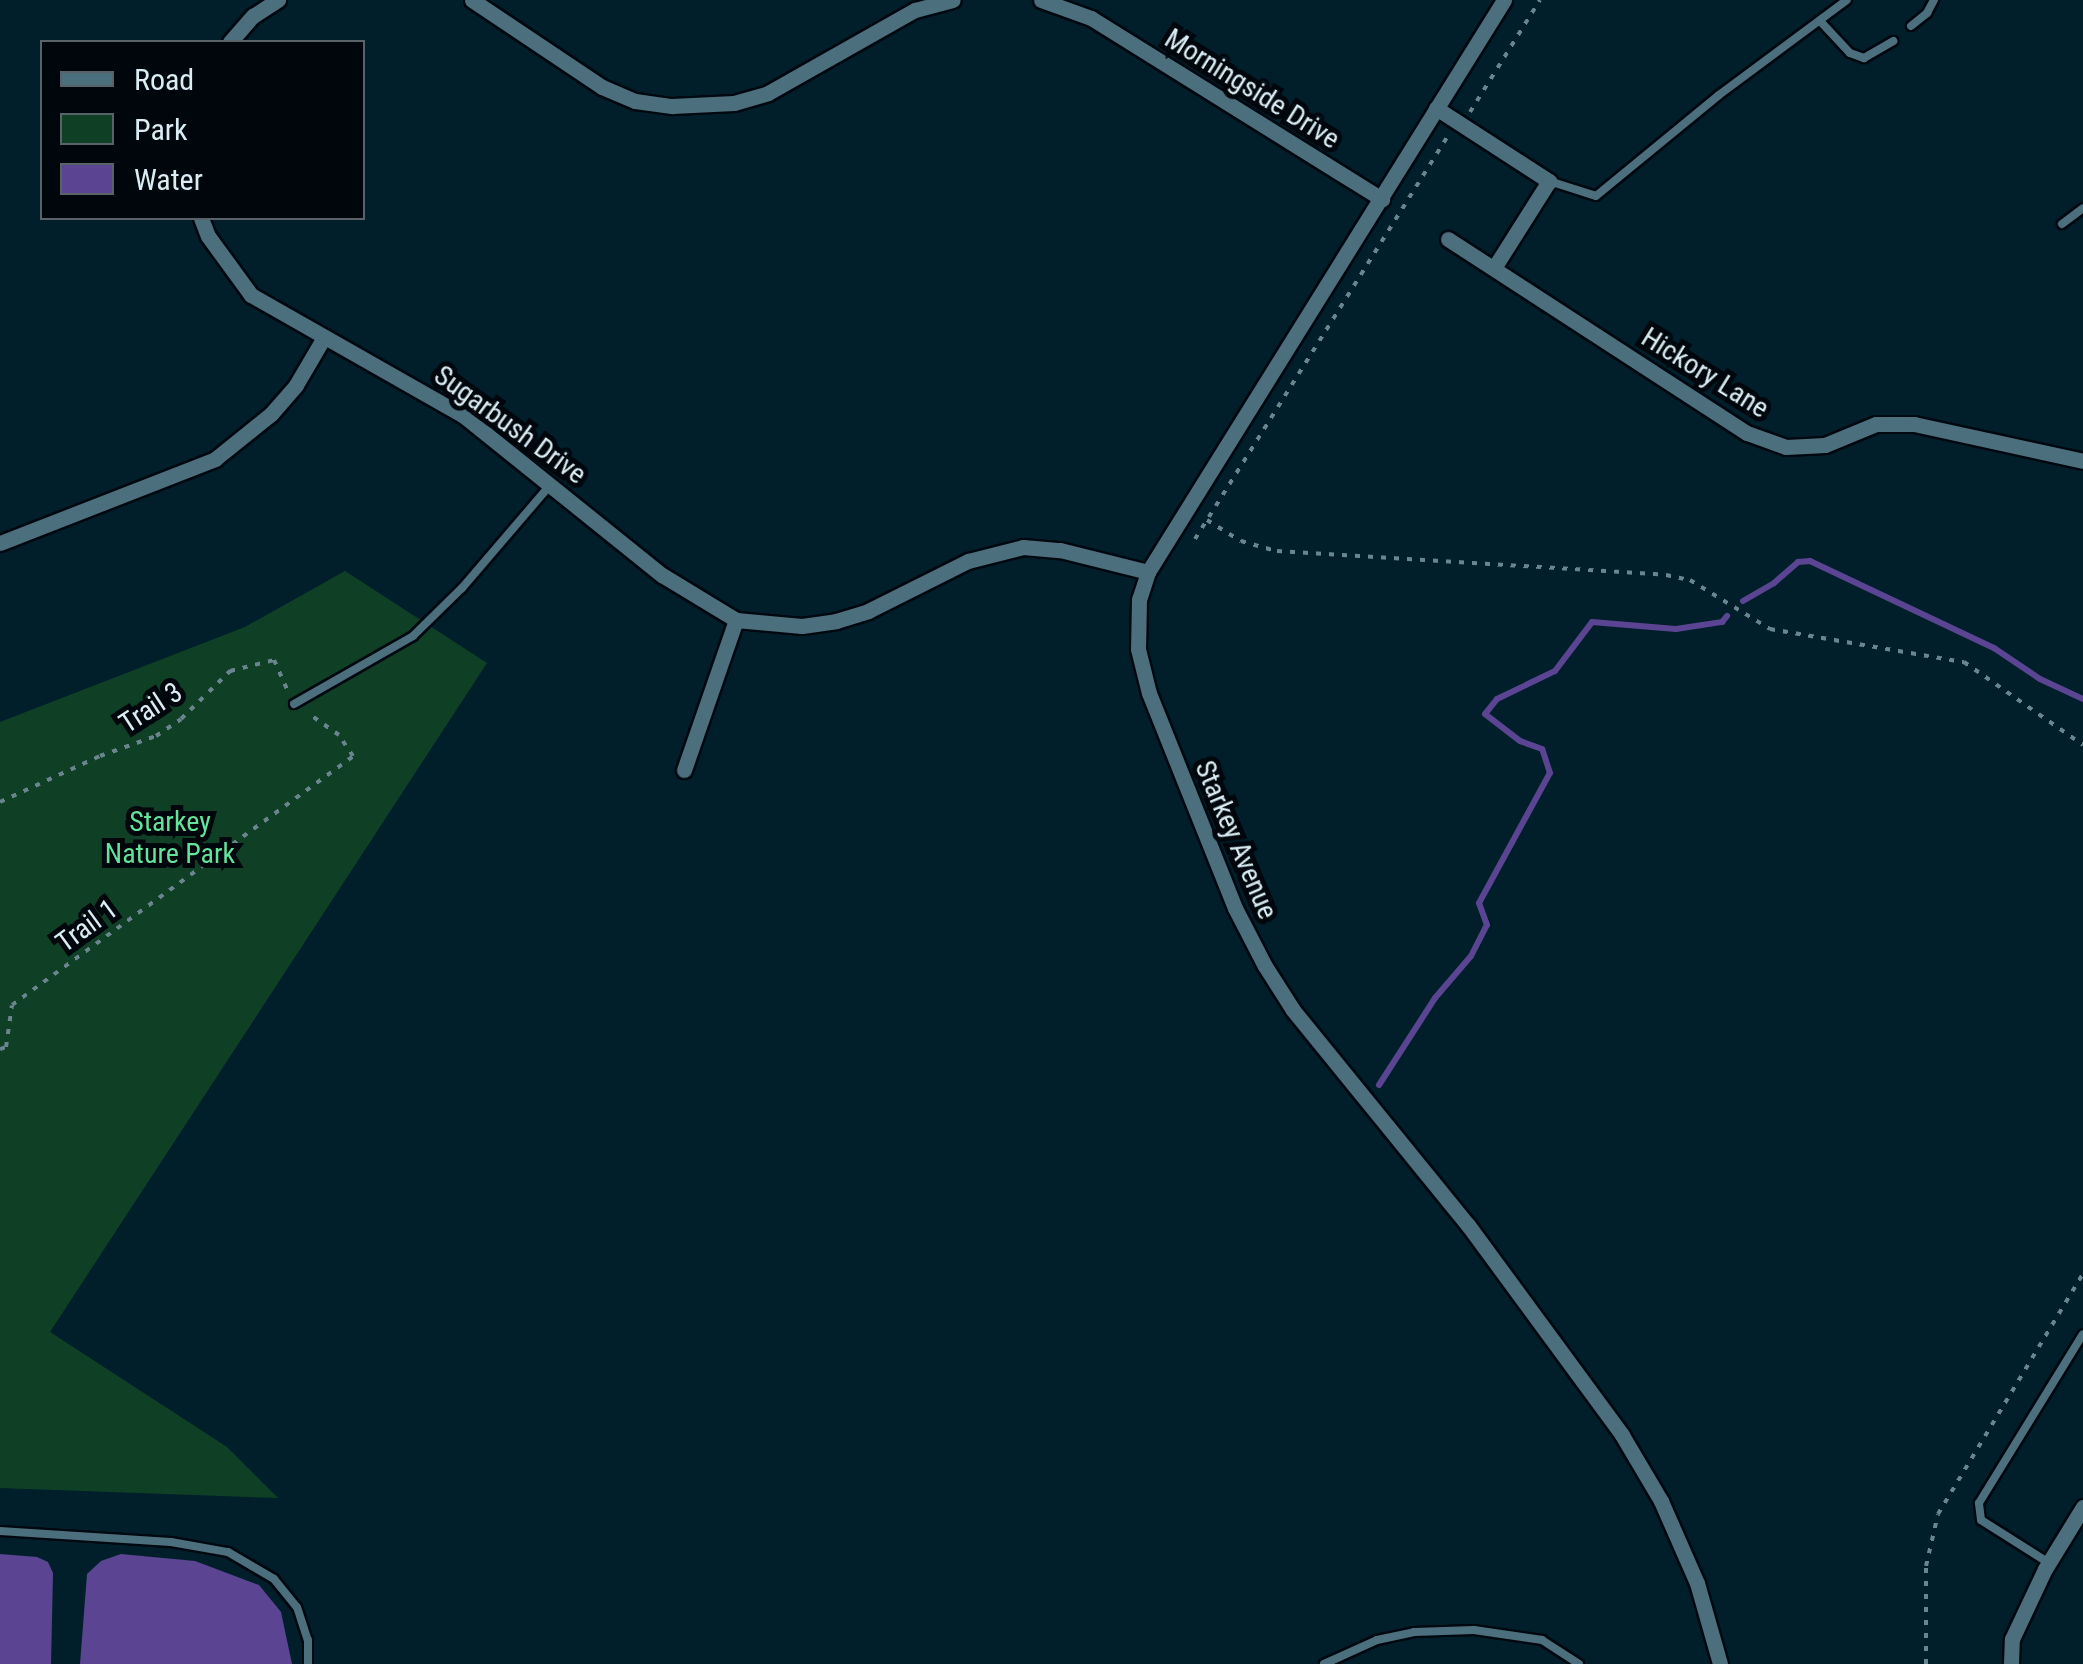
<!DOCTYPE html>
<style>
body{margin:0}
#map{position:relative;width:2083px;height:1664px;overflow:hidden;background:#001f2b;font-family:"Roboto Condensed",sans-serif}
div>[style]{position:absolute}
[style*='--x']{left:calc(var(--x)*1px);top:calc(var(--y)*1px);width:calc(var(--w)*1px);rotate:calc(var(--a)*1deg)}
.green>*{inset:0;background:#0f4026}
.water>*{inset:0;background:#5b4592}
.stream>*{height:6px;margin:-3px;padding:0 3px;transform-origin:3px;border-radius:3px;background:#5b4592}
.path>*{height:4px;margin-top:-2px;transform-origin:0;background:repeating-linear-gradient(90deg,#6b858f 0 5px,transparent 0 13px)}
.roads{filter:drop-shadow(2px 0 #000810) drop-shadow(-2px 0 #000810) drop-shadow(0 2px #000810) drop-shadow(0 -2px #000810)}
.lane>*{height:8px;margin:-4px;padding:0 4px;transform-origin:4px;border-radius:4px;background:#4c6f7d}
.street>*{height:15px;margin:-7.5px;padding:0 7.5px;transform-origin:7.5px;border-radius:7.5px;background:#4c6f7d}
span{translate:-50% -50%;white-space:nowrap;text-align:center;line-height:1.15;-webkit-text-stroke:10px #00070c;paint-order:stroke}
.street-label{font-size:28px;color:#daedf5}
.park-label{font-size:28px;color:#65e39c}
.legend{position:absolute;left:40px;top:40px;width:325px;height:180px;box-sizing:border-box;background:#00070c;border:2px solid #576369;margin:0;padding:12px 18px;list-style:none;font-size:30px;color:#daedf5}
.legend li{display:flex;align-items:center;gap:20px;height:50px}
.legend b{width:50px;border:2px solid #576369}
</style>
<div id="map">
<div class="green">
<i style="clip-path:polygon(345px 571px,487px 663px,50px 1332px,227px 1447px,278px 1498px,0 1488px,0 722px,245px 627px)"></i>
</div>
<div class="water">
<i style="clip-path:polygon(0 1554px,37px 1557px,48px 1562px,53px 1573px,51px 1664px,0 1664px)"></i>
<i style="clip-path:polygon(121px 1554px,195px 1561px,259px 1585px,281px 1612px,292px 1664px,80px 1664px,87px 1574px,101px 1561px)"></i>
</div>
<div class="stream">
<i style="--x:1743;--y:601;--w:36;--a:-30"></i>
<i style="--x:1774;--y:583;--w:32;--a:-41"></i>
<i style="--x:1798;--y:562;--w:12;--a:-5"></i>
<i style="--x:1810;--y:561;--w:204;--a:25.3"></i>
<i style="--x:1994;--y:648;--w:55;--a:34"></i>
<i style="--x:2040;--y:679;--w:47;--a:24.9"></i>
<i style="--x:1379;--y:1085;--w:103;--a:-57.2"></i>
<i style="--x:1435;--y:998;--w:55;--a:-49.4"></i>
<i style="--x:1471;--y:956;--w:35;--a:-63"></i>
<i style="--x:1487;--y:925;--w:23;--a:-110"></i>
<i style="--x:1479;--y:903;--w:148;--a:-61.4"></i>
<i style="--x:1550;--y:773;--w:25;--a:-108"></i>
<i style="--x:1542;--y:749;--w:23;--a:-160"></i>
<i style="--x:1520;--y:741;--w:44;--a:-142.4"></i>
<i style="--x:1485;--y:714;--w:19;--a:-51"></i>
<i style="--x:1497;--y:699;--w:64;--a:-25.8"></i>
<i style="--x:1555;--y:671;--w:61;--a:-52.9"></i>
<i style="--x:1592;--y:622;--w:84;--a:4.8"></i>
<i style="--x:1676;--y:629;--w:47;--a:-8.7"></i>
<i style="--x:1722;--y:622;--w:8;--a:-50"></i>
</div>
<div class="path">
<i style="--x:1470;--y:112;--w:132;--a:-58"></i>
<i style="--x:1207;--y:520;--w:40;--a:32"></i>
<i style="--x:1241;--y:541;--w:37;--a:16"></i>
<i style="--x:1277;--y:551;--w:390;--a:3.5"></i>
<i style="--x:1666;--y:575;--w:25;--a:12"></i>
<i style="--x:1690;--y:580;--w:94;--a:31.5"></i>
<i style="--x:1770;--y:629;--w:197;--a:9.7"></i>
<i style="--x:1964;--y:662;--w:145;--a:34.9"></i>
<i style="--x:1195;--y:539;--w:474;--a:-57.9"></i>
<i style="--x:0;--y:802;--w:110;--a:-24.7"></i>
<i style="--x:100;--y:756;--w:59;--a:-19.7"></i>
<i style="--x:156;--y:736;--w:30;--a:-34"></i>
<i style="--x:181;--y:719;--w:69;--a:-44.4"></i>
<i style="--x:230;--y:671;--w:45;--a:-14"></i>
<i style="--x:274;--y:660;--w:36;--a:66"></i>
<i style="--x:0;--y:1049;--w:6;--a:-18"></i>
<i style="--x:6;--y:1047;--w:42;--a:-81.9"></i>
<i style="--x:12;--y:1005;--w:422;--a:-36.1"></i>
<i style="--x:353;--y:756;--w:25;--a:-124"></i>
<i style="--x:339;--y:735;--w:38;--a:-145"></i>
<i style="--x:1926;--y:1664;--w:98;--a:-90"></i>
<i style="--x:1926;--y:1566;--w:53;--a:-77"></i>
<i style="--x:1938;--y:1514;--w:280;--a:-58.9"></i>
</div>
<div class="roads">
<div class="lane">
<i style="--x:1821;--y:22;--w:42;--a:46.9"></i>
<i style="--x:1850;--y:53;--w:15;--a:20"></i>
<i style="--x:1864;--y:58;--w:34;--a:-30"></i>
<i style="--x:1911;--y:26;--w:21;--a:-39"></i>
<i style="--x:1927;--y:13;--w:15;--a:-62"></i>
<i style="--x:1549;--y:181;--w:49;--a:17.7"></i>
<i style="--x:1596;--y:196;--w:159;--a:-39.4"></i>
<i style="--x:1719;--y:95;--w:159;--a:-36.6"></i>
<i style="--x:2062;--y:224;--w:26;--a:-37"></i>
<i style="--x:294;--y:704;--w:137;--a:-29.7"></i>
<i style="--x:413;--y:636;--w:69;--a:-44.4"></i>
<i style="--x:462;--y:588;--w:137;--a:-49.4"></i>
<i style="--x:0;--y:1531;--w:171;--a:3.7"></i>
<i style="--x:171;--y:1542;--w:58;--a:10"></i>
<i style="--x:228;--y:1552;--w:53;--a:30.4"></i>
<i style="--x:274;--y:1579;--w:36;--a:51"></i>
<i style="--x:297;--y:1607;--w:35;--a:72"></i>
<i style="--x:308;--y:1640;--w:24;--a:90"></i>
<i style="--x:2049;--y:1563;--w:80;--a:-147.7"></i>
<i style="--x:1981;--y:1520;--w:17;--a:-97"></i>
<i style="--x:1979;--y:1503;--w:198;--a:-58.4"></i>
<i style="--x:1324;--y:1664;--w:58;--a:-24.4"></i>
<i style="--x:1377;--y:1640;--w:38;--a:-12"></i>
<i style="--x:1414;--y:1632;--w:60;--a:-1.9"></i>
<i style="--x:1474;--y:1630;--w:69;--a:8.4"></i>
<i style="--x:1542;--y:1640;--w:44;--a:33"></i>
</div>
<div class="street">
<i style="--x:472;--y:0;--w:156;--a:33.8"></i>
<i style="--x:602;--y:87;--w:36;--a:23"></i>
<i style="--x:635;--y:101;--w:37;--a:8"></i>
<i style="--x:672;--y:106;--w:62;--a:-2.8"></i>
<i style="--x:734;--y:103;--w:35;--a:-16"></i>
<i style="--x:768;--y:93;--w:169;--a:-29.5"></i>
<i style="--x:915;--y:10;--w:39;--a:-15"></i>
<i style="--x:1041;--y:0;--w:53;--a:19.8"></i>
<i style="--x:1091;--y:18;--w:343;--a:31.9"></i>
<i style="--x:1504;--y:0;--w:674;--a:121.9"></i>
<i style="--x:1148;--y:572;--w:28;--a:108"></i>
<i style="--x:1139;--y:599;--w:50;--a:91.1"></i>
<i style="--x:1138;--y:649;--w:45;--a:76"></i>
<i style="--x:1149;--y:693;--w:232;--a:68.2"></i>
<i style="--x:1235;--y:908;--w:65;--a:62.7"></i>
<i style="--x:1265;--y:966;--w:52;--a:57.5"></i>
<i style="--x:1293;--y:1010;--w:277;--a:50.9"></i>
<i style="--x:1468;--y:1225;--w:260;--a:53.7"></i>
<i style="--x:1622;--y:1435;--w:77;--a:59.4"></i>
<i style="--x:1661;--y:1501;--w:90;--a:66.3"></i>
<i style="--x:1697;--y:1583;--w:84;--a:74.1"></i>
<i style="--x:230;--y:42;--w:35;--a:-49"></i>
<i style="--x:253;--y:16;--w:30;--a:-33"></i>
<i style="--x:1436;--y:108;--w:135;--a:32.9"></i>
<i style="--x:1549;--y:181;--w:103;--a:122.3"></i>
<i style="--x:201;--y:218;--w:19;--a:69"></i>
<i style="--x:208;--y:236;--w:73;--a:53.9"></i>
<i style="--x:251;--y:295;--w:245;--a:29.6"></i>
<i style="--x:464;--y:416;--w:254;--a:38.8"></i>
<i style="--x:662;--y:575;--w:87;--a:31.3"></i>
<i style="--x:736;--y:620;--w:66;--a:5.2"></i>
<i style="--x:802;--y:626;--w:34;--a:-8"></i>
<i style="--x:836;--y:621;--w:34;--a:-17"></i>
<i style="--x:868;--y:611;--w:112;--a:-26.6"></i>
<i style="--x:968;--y:561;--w:57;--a:-14.3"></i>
<i style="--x:1023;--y:547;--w:37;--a:5"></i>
<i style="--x:1060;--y:550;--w:91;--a:14"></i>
<i style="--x:1448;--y:239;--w:356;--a:33"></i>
<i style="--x:1747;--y:433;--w:41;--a:19.7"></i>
<i style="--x:1786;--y:447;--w:39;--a:-3"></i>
<i style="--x:1825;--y:445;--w:55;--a:-22.4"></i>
<i style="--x:1876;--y:424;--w:38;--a:0"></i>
<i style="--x:1914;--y:424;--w:173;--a:12.3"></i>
<i style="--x:0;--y:543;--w:231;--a:-21.3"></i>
<i style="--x:215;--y:459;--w:72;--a:-38.8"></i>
<i style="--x:271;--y:414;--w:38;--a:-49"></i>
<i style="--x:296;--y:385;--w:53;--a:-59.6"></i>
<i style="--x:684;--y:770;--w:159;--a:-70.9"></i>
<i style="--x:2011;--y:1664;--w:25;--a:-88"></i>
<i style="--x:2012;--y:1639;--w:77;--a:-64.8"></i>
<i style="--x:2045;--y:1569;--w:73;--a:-58.5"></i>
</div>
</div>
<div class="street-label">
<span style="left:1252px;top:89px;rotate:32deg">Morningside Drive</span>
<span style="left:1705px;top:373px;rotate:32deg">Hickory Lane</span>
<span style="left:510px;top:425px;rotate:36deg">Sugarbush Drive</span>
<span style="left:151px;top:708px;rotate:-33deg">Trail 3</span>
<span style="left:1236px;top:840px;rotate:67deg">Starkey Avenue</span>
<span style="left:87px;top:926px;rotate:-36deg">Trail 1</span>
</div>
<div class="park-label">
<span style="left:170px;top:838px">Starkey<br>Nature Park</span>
</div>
<ul class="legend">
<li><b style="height:12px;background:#4c6f7d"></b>Road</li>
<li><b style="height:28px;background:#0f4026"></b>Park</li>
<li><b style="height:28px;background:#5b4592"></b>Water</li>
</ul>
</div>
